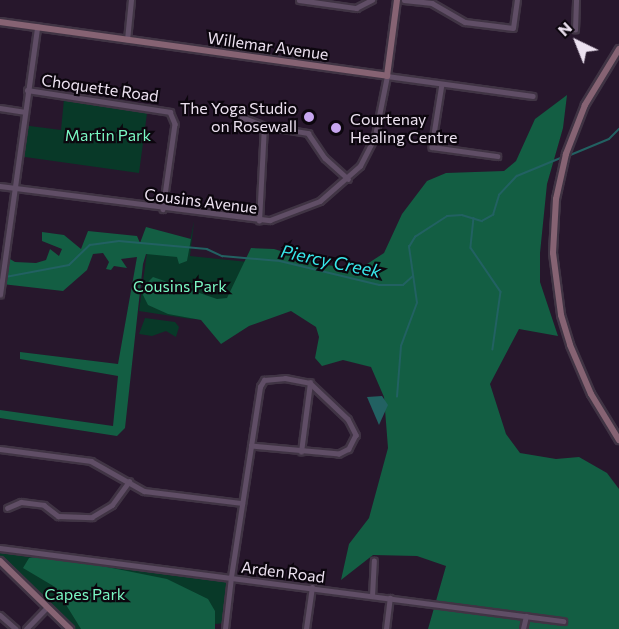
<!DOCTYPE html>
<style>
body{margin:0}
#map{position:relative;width:619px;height:629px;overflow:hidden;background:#27172c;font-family:Commissioner,sans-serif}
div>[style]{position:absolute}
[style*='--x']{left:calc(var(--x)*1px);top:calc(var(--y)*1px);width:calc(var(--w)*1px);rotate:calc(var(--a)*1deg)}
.green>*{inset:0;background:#083928}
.forest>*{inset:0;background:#135e43}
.water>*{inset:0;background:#226162}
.stream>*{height:1.5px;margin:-0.75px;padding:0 0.75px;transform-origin:0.75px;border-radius:0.75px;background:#226162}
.roads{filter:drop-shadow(2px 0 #403444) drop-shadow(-2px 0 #403444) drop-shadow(0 2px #403444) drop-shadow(0 -2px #403444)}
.street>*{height:4.5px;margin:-2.25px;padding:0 2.25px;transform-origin:2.25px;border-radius:2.25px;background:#604e66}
.secondary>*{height:6px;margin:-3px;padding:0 3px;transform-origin:3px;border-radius:3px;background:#866373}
.dots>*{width:16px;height:16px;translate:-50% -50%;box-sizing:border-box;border:3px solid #0c060e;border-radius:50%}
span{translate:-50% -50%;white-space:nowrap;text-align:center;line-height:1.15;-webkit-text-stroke:4.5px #0c060e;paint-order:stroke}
.street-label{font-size:16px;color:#ece1f0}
.poi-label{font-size:16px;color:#ece1f0}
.right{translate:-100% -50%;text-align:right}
.left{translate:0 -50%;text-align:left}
.park-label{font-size:16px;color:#7af7c3}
.water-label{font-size:18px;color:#37e8eb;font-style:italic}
.north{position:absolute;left:547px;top:12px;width:60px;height:60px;-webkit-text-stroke:4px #0c060e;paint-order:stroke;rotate:317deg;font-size:16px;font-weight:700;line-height:24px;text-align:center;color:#ece1f0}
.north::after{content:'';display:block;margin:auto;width:21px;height:27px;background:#ece1f0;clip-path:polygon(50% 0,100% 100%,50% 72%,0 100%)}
</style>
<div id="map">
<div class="green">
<i style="clip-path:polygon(64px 99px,148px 106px,139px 173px,18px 156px,22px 125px,61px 130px)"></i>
<i style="clip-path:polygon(194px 221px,190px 256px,248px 262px,242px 312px,191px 319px,139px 311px,147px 252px,187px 256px)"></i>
<i style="clip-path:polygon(145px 318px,175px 322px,179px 327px,176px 337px,166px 331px,152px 336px,139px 334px)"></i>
<i style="clip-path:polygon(0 548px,231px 577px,226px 623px,164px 629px,70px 629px,0 562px)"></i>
</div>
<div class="forest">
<i style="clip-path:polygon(567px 95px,563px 128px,547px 184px,540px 253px,540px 282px,558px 336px,519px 329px,490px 384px,506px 434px,520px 453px,556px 459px,579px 457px,607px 473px,619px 489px,619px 629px,428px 629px,446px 566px,417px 556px,373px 555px,341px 580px,349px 544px,369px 518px,388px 448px,384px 397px,371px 367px,343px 360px,322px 366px,315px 358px,319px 337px,316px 327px,291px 311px,249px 326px,221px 344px,201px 320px,168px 314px,148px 305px,143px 295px,145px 285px,153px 277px,217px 299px,227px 298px,251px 248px,274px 249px,327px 265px,353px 269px,364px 266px,384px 253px,402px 214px,427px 181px,446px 173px,504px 171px,516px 161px,535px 119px)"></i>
<i style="clip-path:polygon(146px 227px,191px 239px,187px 261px,179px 264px,177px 257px,146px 254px,143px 264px,125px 428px,117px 436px,0 418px,0 410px,113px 426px,118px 376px,20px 359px,20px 352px,118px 364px,137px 257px,121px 259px,127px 268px,114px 266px,111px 270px,106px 269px,109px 262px,103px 253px,93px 254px,87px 270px,63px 291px,2px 284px,5px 256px,15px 262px,36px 263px,46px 260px,50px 249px,59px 256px,62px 249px,42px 241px,42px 232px,64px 235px,81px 249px,88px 231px,137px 236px,140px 243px)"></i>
<i style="clip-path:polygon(47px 555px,167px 579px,208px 599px,215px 611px,215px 629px,81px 629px,55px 587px,23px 568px,29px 558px)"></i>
</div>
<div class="water">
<i style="clip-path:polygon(382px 396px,388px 405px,379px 425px,367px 397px)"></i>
</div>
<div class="stream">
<i style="--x:568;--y:156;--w:44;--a:-22.5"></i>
<i style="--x:609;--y:139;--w:14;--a:-45"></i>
<i style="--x:474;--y:218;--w:30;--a:96"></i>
<i style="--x:471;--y:248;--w:53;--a:55.7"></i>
<i style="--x:501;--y:292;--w:58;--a:98"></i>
<i style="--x:0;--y:278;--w:70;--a:-10.7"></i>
<i style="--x:69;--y:265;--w:29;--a:-44"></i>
<i style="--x:90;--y:245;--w:29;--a:-8"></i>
<i style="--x:119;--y:241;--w:88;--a:5.2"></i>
<i style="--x:207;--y:249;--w:17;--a:25"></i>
<i style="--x:222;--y:256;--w:58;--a:4.9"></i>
<i style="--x:280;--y:261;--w:102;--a:13.6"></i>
<i style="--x:379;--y:285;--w:24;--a:0"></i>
<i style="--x:403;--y:285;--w:13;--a:-42"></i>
<i style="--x:397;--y:397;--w:51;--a:-85.5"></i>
<i style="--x:401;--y:346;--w:46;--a:-69.6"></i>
<i style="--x:417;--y:303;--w:57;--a:-98.1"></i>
<i style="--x:409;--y:247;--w:12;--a:-59"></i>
<i style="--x:415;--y:237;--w:38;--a:-33"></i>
<i style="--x:447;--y:216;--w:15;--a:-4"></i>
<i style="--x:462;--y:215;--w:21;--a:17"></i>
<i style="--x:482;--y:221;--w:13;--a:-29"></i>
<i style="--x:493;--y:215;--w:21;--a:-73"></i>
<i style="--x:499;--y:195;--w:26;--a:-47"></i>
<i style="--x:517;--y:176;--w:50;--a:-22.4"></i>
</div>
<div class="roads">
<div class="street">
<i style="--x:299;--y:0;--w:58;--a:8"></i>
<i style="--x:356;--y:8;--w:18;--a:-27"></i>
<i style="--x:404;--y:0;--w:28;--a:6"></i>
<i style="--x:432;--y:3;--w:38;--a:30"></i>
<i style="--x:465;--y:22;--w:48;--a:7.1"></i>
<i style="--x:513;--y:28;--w:28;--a:-82"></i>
<i style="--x:575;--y:30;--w:30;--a:-88"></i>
<i style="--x:127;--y:40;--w:40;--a:-84.3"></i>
<i style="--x:442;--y:84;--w:64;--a:99"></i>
<i style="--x:432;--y:147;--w:66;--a:7.9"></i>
<i style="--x:27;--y:90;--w:145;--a:8.7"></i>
<i style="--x:170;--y:112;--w:13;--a:67"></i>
<i style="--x:175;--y:124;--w:86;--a:98"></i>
<i style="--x:0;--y:108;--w:24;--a:9"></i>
<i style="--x:242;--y:117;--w:24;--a:22"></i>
<i style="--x:0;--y:186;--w:272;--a:7.2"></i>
<i style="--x:270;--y:220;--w:53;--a:-20.8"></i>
<i style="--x:320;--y:201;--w:53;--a:-41.2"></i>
<i style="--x:360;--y:166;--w:34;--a:-63"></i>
<i style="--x:375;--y:136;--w:61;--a:-78.7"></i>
<i style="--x:387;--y:76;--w:147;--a:7.8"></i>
<i style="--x:259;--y:221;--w:95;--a:-87"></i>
<i style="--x:264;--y:126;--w:45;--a:9"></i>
<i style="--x:308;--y:133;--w:30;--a:56"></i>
<i style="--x:325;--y:158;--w:31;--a:42"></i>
<i style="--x:0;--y:295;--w:271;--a:-82.1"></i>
<i style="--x:0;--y:449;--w:92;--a:7.5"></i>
<i style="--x:91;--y:461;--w:61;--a:29.5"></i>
<i style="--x:144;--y:491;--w:99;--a:7"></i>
<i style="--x:301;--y:452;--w:70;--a:-82.6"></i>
<i style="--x:7;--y:508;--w:15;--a:-23"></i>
<i style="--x:21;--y:502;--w:23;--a:7"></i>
<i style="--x:44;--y:505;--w:18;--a:38"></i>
<i style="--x:58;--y:516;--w:34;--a:2"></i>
<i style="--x:92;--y:517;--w:23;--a:-31"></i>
<i style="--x:112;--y:505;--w:29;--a:-54"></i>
<i style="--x:0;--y:548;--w:568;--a:7.39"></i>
<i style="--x:372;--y:596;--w:35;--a:-87"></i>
<i style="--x:0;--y:615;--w:21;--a:41"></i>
<i style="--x:26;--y:629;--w:29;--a:-46"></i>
<i style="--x:225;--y:629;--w:52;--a:-83.4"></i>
<i style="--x:231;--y:577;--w:133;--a:-81.3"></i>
<i style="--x:251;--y:446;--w:60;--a:-81.3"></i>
<i style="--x:260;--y:387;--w:8;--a:-60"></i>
<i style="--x:264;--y:380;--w:21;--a:-5"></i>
<i style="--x:285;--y:378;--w:25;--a:11"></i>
<i style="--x:310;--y:383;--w:52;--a:43.5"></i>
<i style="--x:348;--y:419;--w:18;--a:63"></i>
<i style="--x:356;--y:435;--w:16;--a:117"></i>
<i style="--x:349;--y:449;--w:11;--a:153"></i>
<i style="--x:339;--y:454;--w:88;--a:-174.8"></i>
<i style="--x:306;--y:629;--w:42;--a:-81.9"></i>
<i style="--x:386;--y:629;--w:31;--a:-83"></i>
<i style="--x:523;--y:629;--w:13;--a:-77"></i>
</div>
<div class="secondary">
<i style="--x:0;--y:22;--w:391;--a:7.9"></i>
<i style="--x:387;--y:76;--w:77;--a:-82.5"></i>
<i style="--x:619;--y:49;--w:66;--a:121.3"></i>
<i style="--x:585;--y:105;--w:53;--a:111.2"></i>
<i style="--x:566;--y:154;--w:46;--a:102.5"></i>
<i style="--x:556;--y:199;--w:54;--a:93.2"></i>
<i style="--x:553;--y:253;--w:63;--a:82.6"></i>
<i style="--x:561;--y:315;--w:31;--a:73"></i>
<i style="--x:570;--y:345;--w:53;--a:66.8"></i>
<i style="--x:591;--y:394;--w:54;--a:58.7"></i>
<i style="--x:0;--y:561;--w:98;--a:44.2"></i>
</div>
</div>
<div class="dots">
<i style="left:309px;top:117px;background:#c7a6ef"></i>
<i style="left:336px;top:128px;background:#c7a6ef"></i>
</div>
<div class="street-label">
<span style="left:268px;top:46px;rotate:8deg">Willemar Avenue</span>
<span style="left:100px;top:88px;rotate:8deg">Choquette Road</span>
<span style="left:201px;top:201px;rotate:7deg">Cousins Avenue</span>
<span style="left:283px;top:572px;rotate:7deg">Arden Road</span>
</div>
<div class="poi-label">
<span class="right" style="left:297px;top:117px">The Yoga Studio<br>on Rosewall</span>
<span class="left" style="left:350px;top:128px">Courtenay<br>Healing Centre</span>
</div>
<div class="park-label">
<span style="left:108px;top:135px">Martin Park</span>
<span style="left:180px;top:286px">Cousins Park</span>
<span style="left:85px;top:594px">Capes Park</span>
</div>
<div class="water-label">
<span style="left:331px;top:261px;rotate:12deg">Piercy Creek</span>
</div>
<div class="north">N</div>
</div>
